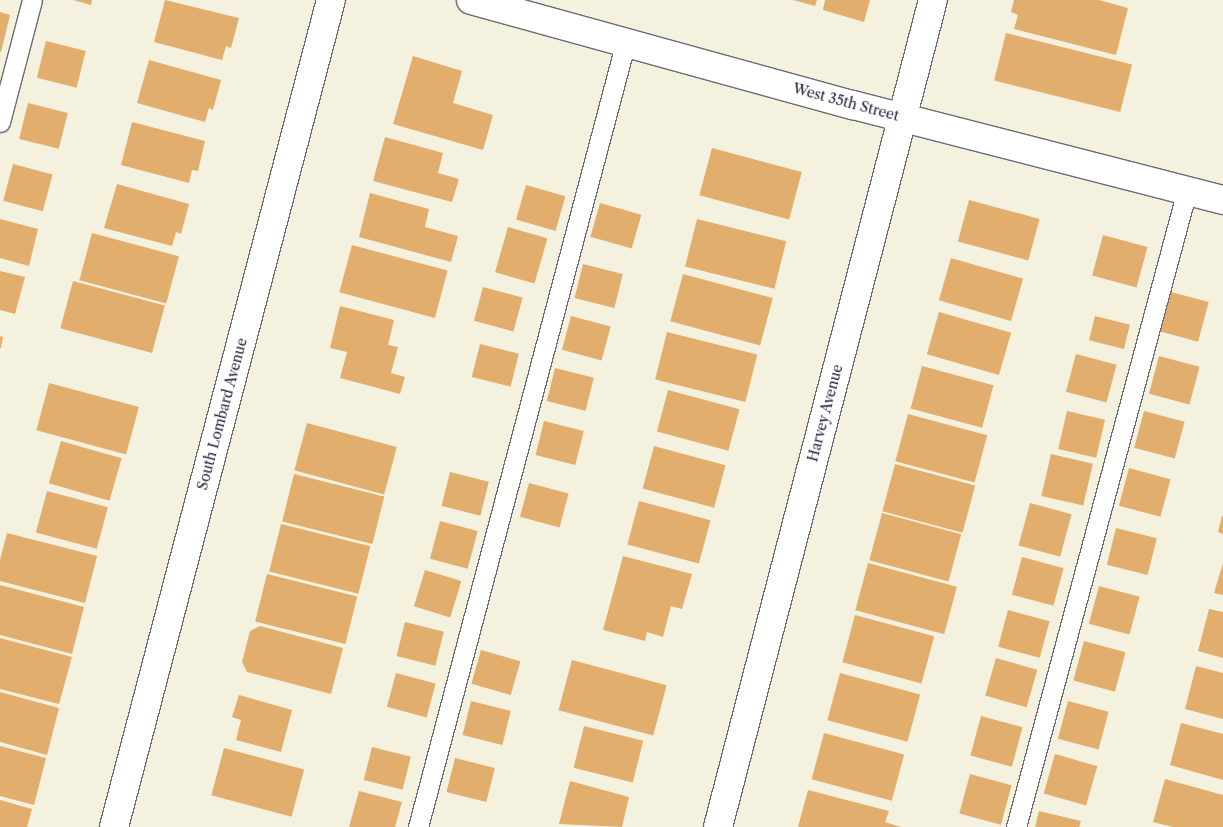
<!DOCTYPE html>
<style>
body{margin:0}
#map{position:relative;width:1223px;height:827px;overflow:hidden;background:#f5f1df;font-family:"Libre Caslon Text",serif}
div>[style]{position:absolute}
[style*='--x']{left:calc(var(--x)*1px);top:calc(var(--y)*1px);width:calc(var(--w)*1px);rotate:calc(var(--a)*1deg)}
.building>*{inset:0;background:#e2ae6e;transform-origin:0 0}
.roads{filter:drop-shadow(1px 0 #6c6a74) drop-shadow(-1px 0 #6c6a74) drop-shadow(0 1px #6c6a74) drop-shadow(0 -1px #6c6a74)}
.service>*{height:19px;margin:-9.5px;padding:0 9.5px;transform-origin:9.5px;border-radius:9.5px;background:#fff}
.minor>*{height:28px;margin:-14px;padding:0 14px;transform-origin:14px;border-radius:14px;background:#fff}
span{translate:-50% -50%;white-space:nowrap;text-align:center;line-height:1.15;-webkit-text-stroke:4px #fff;paint-order:stroke}
.street-label{font-size:14px;color:#22223b}
</style>
<div id="map">
<div class="building">
<i style="clip-path:polygon(73px 0,92px 0,91px 5px)"></i>
<i style="clip-path:polygon(165px 0,239px 18px,231px 48px,226px 46px,222px 60px,154px 42px)"></i>
<i style="clip-path:polygon(793px 0,817px 0,815px 6px)"></i>
<i style="clip-path:polygon(825px 0,870px 0,864px 22px,823px 10px)"></i>
<i style="clip-path:polygon(1014px 0,1099px 0,1128px 8px,1116px 55px,1014px 29px,1018px 15px,1011px 12px)"></i>
<i style="clip-path:polygon(0 12px,10px 15px,1px 52px,0 52px)"></i>
<i style="left:1006px;top:33px;width:130px;height:49px;rotate:14deg"></i>
<i style="left:46px;top:41px;width:41px;height:38px;rotate:14deg"></i>
<i style="clip-path:polygon(413px 56px,462px 71px,453px 103px,493px 115px,483px 150px,393px 124px)"></i>
<i style="clip-path:polygon(149px 60px,221px 80px,213px 110px,209px 108px,205px 122px,137px 103px)"></i>
<i style="left:28px;top:103px;width:41px;height:37px;rotate:14deg"></i>
<i style="clip-path:polygon(132px 122px,205px 141px,198px 171px,192px 170px,189px 183px,121px 165px)"></i>
<i style="clip-path:polygon(385px 137px,443px 153px,438px 173px,459px 179px,452px 202px,373px 181px)"></i>
<i style="left:712px;top:148px;width:93px;height:49px;rotate:15deg"></i>
<i style="left:13px;top:164px;width:41px;height:38px;rotate:15deg"></i>
<i style="clip-path:polygon(117px 184px,189px 204px,181px 234px,176px 232px,172px 246px,104px 228px)"></i>
<i style="left:526px;top:185px;width:41px;height:36px;rotate:16deg"></i>
<i style="clip-path:polygon(370px 193px,429px 209px,425px 227px,458px 236px,451px 262px,359px 237px)"></i>
<i style="left:969px;top:200px;width:73px;height:43px;rotate:15deg"></i>
<i style="left:600px;top:203px;width:43px;height:35px;rotate:16deg"></i>
<i style="clip-path:polygon(0 219px,38px 229px,29px 266px,0 258px)"></i>
<i style="left:697px;top:219px;width:92px;height:49px;rotate:14deg"></i>
<i style="left:508px;top:227px;width:41px;height:47px;rotate:16deg"></i>
<i style="left:92px;top:233px;width:90px;height:49px;rotate:15deg"></i>
<i style="left:1103px;top:235px;width:46px;height:42px;rotate:15deg"></i>
<i style="left:352px;top:245px;width:99px;height:49px;rotate:15deg"></i>
<i style="left:951px;top:258px;width:75px;height:44px;rotate:16deg"></i>
<i style="left:583px;top:264px;width:41px;height:35px;rotate:14deg"></i>
<i style="clip-path:polygon(0 271px,25px 277px,15px 314px,0 310px)"></i>
<i style="left:683px;top:274px;width:93px;height:49px;rotate:15deg"></i>
<i style="left:73px;top:281px;width:95px;height:49px;rotate:15deg"></i>
<i style="left:483px;top:287px;width:41px;height:35px;rotate:15deg"></i>
<i style="left:1171px;top:292px;width:39px;height:41px;rotate:15deg"></i>
<i style="clip-path:polygon(340px 306px,394px 320px,388px 345px,398px 347px,391px 373px,405px 377px,400px 394px,340px 378px,347px 352px,330px 348px)"></i>
<i style="left:939px;top:312px;width:75px;height:44px;rotate:16deg"></i>
<i style="left:571px;top:316px;width:41px;height:35px;rotate:15deg"></i>
<i style="left:1095px;top:316px;width:36px;height:25px;rotate:14deg"></i>
<i style="left:667px;top:332px;width:93px;height:49px;rotate:14deg"></i>
<i style="clip-path:polygon(0 336px,3px 337px,1px 348px,0 348px)"></i>
<i style="left:480px;top:344px;width:40px;height:34px;rotate:14deg"></i>
<i style="left:1076px;top:354px;width:42px;height:39px;rotate:15deg"></i>
<i style="left:1159px;top:356px;width:42px;height:39px;rotate:15deg"></i>
<i style="left:922px;top:366px;width:74px;height:44px;rotate:15deg"></i>
<i style="left:555px;top:368px;width:40px;height:34px;rotate:14deg"></i>
<i style="left:49px;top:383px;width:93px;height:49px;rotate:15deg"></i>
<i style="left:668px;top:390px;width:74px;height:43px;rotate:15deg"></i>
<i style="left:1067px;top:411px;width:39px;height:39px;rotate:13deg"></i>
<i style="left:1144px;top:411px;width:42px;height:38px;rotate:15deg"></i>
<i style="left:908px;top:414px;width:82px;height:49px;rotate:15deg"></i>
<i style="left:544px;top:421px;width:41px;height:35px;rotate:14deg"></i>
<i style="left:307px;top:423px;width:93px;height:49px;rotate:15deg"></i>
<i style="left:61px;top:441px;width:63px;height:44px;rotate:16deg"></i>
<i style="left:654px;top:446px;width:74px;height:44px;rotate:15deg"></i>
<i style="left:1051px;top:454px;width:43px;height:43px;rotate:13deg"></i>
<i style="left:895px;top:464px;width:83px;height:49px;rotate:15deg"></i>
<i style="left:1129px;top:468px;width:43px;height:39px;rotate:15deg"></i>
<i style="left:450px;top:472px;width:40px;height:35px;rotate:14deg"></i>
<i style="left:294px;top:474px;width:93px;height:49px;rotate:14deg"></i>
<i style="left:529px;top:483px;width:41px;height:35px;rotate:15deg"></i>
<i style="left:47px;top:491px;width:63px;height:43px;rotate:15deg"></i>
<i style="left:639px;top:501px;width:74px;height:45px;rotate:15deg"></i>
<i style="left:1030px;top:503px;width:43px;height:44px;rotate:15deg"></i>
<i style="left:882px;top:513px;width:82px;height:49px;rotate:15deg"></i>
<i style="clip-path:polygon(1222px 516px,1223px 516px,1223px 534px,1218px 532px)"></i>
<i style="left:440px;top:521px;width:39px;height:39px;rotate:15deg"></i>
<i style="left:281px;top:524px;width:92px;height:49px;rotate:14deg"></i>
<i style="left:1116px;top:528px;width:42px;height:38px;rotate:14deg"></i>
<i style="clip-path:polygon(7px 533px,97px 556px,85px 603px,0 581px,0 560px)"></i>
<i style="clip-path:polygon(623px 556px,692px 574px,682px 609px,671px 606px,663px 637px,647px 632px,645px 641px,603px 630px)"></i>
<i style="left:1022px;top:557px;width:43px;height:39px;rotate:15deg"></i>
<i style="left:868px;top:563px;width:92px;height:49px;rotate:15deg"></i>
<i style="clip-path:polygon(1223px 563px,1223px 595px,1214px 593px)"></i>
<i style="left:425px;top:570px;width:38px;height:38px;rotate:17deg"></i>
<i style="left:267px;top:574px;width:93px;height:49px;rotate:14deg"></i>
<i style="clip-path:polygon(0 585px,84px 607px,72px 654px,0 635px)"></i>
<i style="left:1099px;top:586px;width:42px;height:39px;rotate:15deg"></i>
<i style="clip-path:polygon(1209px 609px,1223px 612px,1223px 658px,1198px 651px)"></i>
<i style="left:1008px;top:610px;width:43px;height:38px;rotate:15deg"></i>
<i style="left:855px;top:615px;width:82px;height:49px;rotate:15deg"></i>
<i style="left:405px;top:622px;width:40px;height:35px;rotate:14deg"></i>
<i style="clip-path:polygon(260px 626px,343px 648px,331px 694px,247px 672px,242px 662px,250px 631px)"></i>
<i style="clip-path:polygon(0 638px,72px 657px,59px 704px,0 689px)"></i>
<i style="left:1084px;top:641px;width:43px;height:41px;rotate:15deg"></i>
<i style="left:481px;top:650px;width:41px;height:35px;rotate:16deg"></i>
<i style="left:996px;top:658px;width:43px;height:39px;rotate:16deg"></i>
<i style="left:572px;top:660px;width:98px;height:52px;rotate:15deg"></i>
<i style="clip-path:polygon(1196px 666px,1223px 673px,1223px 719px,1185px 709px)"></i>
<i style="left:396px;top:673px;width:41px;height:35px;rotate:15deg"></i>
<i style="left:840px;top:673px;width:83px;height:49px;rotate:15deg"></i>
<i style="clip-path:polygon(0 692px,59px 708px,47px 755px,0 742px)"></i>
<i style="clip-path:polygon(239px 695px,292px 710px,281px 752px,236px 740px,241px 720px,232px 717px)"></i>
<i style="left:471px;top:701px;width:41px;height:35px;rotate:14deg"></i>
<i style="left:1068px;top:701px;width:42px;height:39px;rotate:15deg"></i>
<i style="left:981px;top:716px;width:43px;height:41px;rotate:15deg"></i>
<i style="clip-path:polygon(1181px 723px,1223px 734px,1223px 780px,1170px 765px)"></i>
<i style="left:584px;top:726px;width:61px;height:43px;rotate:14deg"></i>
<i style="left:824px;top:733px;width:83px;height:48px;rotate:15deg"></i>
<i style="clip-path:polygon(0 746px,46px 758px,34px 805px,0 796px)"></i>
<i style="left:372px;top:747px;width:40px;height:34px;rotate:14deg"></i>
<i style="left:224px;top:748px;width:83px;height:49px;rotate:15deg"></i>
<i style="left:1055px;top:754px;width:44px;height:41px;rotate:16deg"></i>
<i style="left:455px;top:758px;width:41px;height:35px;rotate:14deg"></i>
<i style="left:970px;top:774px;width:43px;height:41px;rotate:15deg"></i>
<i style="clip-path:polygon(1165px 779px,1223px 795px,1223px 827px,1173px 827px,1153px 822px)"></i>
<i style="clip-path:polygon(570px 781px,629px 797px,622px 827px,559px 824px)"></i>
<i style="clip-path:polygon(808px 790px,889px 811px,885px 822px,901px 827px,798px 827px)"></i>
<i style="clip-path:polygon(359px 791px,402px 802px,395px 827px,349px 827px)"></i>
<i style="clip-path:polygon(0 800px,32px 809px,27px 827px,0 827px)"></i>
<i style="clip-path:polygon(1039px 811px,1081px 821px,1079px 827px,1035px 827px)"></i>
</div>
<div class="roads">
<div class="service">
<i style="--x:0;--y:122;--w:126;--a:-75.3"></i>
<i style="--x:418;--y:827;--w:813;--a:-75.18"></i>
<i style="--x:1016;--y:827;--w:660;--a:-74.97"></i>
</div>
<div class="minor">
<i style="--x:471;--y:0;--w:396;--a:15.4"></i>
<i style="--x:853;--y:105;--w:382;--a:14.4"></i>
<i style="--x:114;--y:827;--w:855;--a:-75.3"></i>
<i style="--x:718;--y:827;--w:854;--a:-75.43"></i>
</div>
</div>
<div class="street-label">
<span style="left:846px;top:102px;rotate:15deg">West 35th Street</span>
<span style="left:825px;top:413px;rotate:-75deg">Harvey Avenue</span>
<span style="left:222px;top:414px;rotate:-75deg">South Lombard Avenue</span>
</div>
</div>
